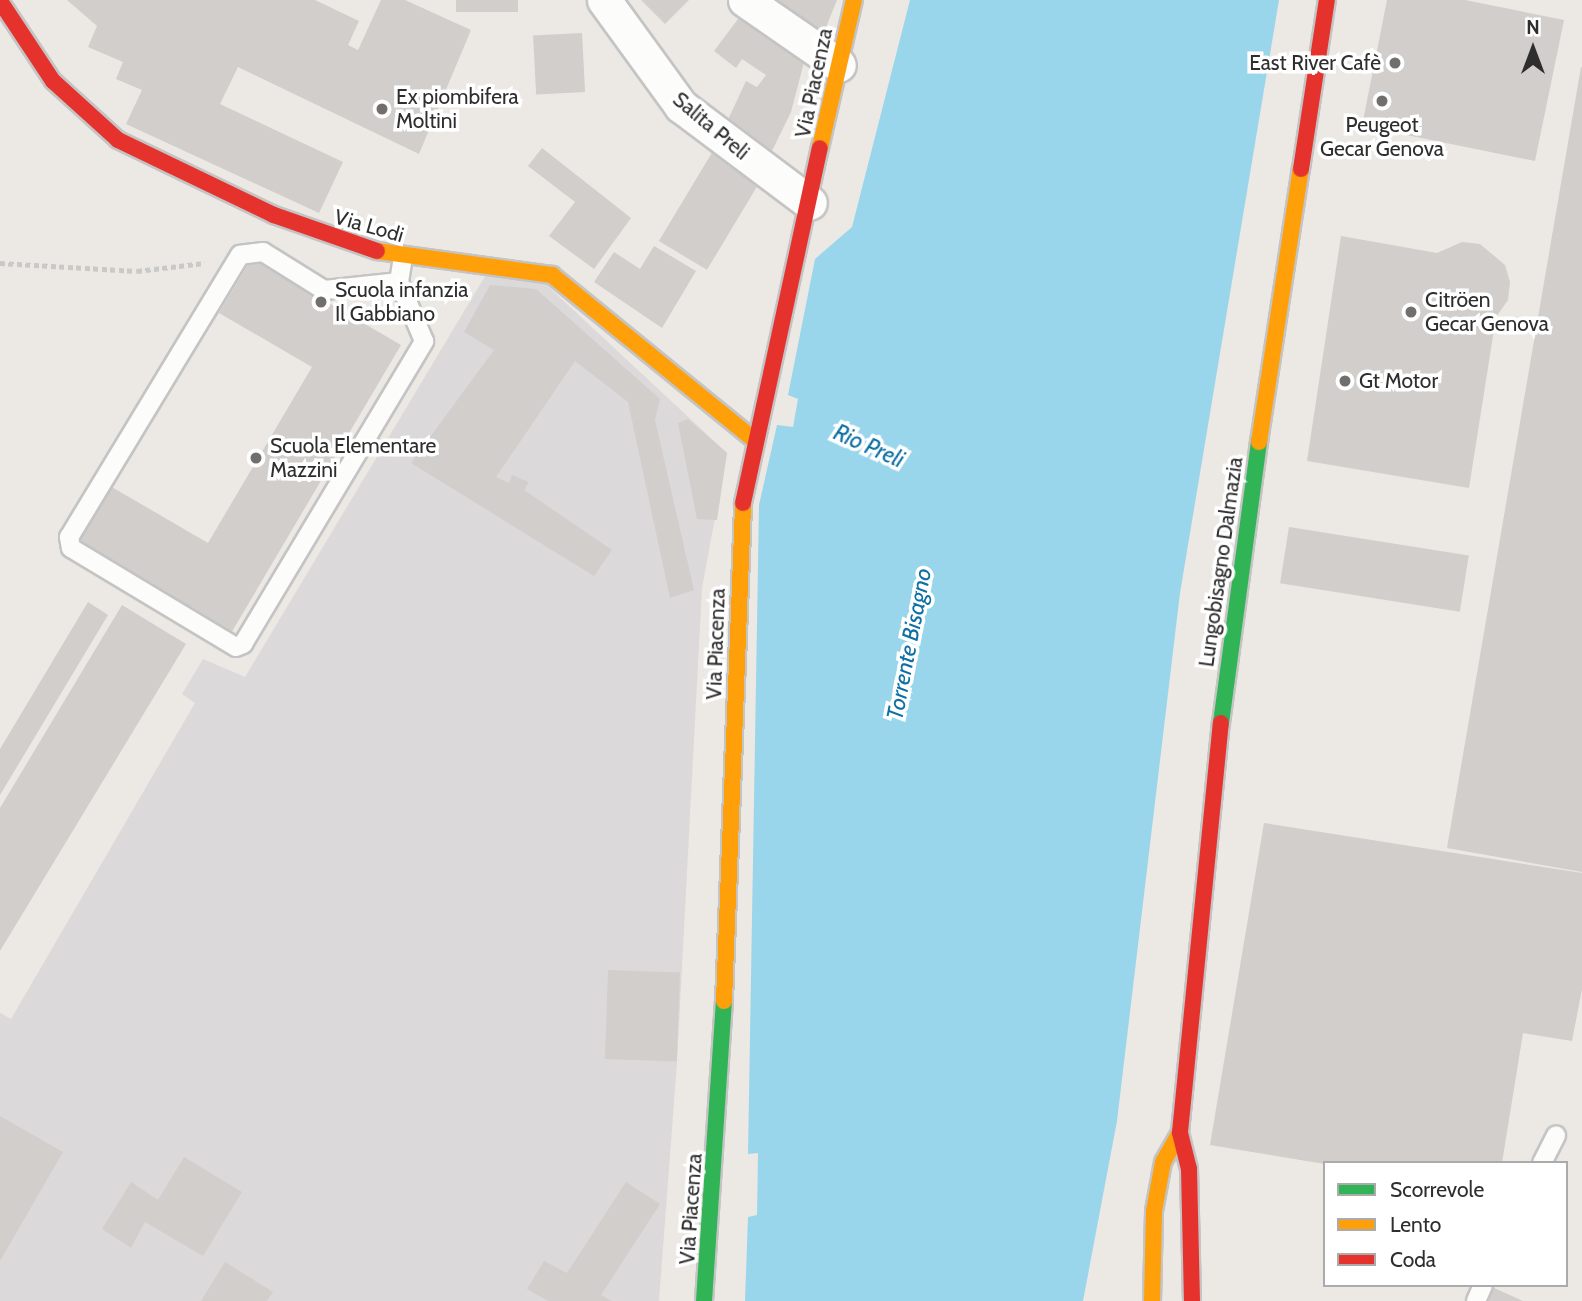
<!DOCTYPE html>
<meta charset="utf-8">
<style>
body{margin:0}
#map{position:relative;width:1582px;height:1301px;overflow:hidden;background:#ece8e4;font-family:Cabin,sans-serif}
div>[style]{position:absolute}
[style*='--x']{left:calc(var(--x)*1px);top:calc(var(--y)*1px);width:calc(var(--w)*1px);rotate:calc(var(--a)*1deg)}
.industrial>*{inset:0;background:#dcd9db}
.water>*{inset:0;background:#99d6ec}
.building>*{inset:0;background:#d1cecb;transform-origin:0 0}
.path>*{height:4.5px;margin-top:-2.25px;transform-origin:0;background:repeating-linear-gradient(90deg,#c9c9c8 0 5px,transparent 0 8.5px)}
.roads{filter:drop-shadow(2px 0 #c5c4c5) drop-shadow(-2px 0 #c5c4c5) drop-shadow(0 2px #c5c4c5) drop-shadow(0 -2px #c5c4c5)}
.lane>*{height:18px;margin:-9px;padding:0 9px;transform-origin:9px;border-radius:9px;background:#fcfcfb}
.street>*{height:33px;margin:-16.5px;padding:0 16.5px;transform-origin:16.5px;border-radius:16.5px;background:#fcfcfb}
.fast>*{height:16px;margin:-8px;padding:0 8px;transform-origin:8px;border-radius:8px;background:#30b455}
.slow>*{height:16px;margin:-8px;padding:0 8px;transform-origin:8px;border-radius:8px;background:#ff9f0a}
.jam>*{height:16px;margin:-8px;padding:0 8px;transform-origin:8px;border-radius:8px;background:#e5322d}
.dots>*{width:19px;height:19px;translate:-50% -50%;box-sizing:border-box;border:4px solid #fff;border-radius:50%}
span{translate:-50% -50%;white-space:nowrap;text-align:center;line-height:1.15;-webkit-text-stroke:7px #fff;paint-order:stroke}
.poi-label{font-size:21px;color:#2e2e2e}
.right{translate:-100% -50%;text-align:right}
.left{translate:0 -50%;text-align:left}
.street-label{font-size:21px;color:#2e2e2e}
.water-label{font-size:23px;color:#0d6fa3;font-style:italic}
.legend{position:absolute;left:1323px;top:1161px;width:245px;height:126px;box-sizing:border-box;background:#fff;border:2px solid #ababab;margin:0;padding:9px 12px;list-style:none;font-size:21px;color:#2e2e2e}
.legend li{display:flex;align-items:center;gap:14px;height:35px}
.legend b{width:35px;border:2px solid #ababab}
.north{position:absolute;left:1498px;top:14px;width:70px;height:70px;-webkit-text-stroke:5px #fff;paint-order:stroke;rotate:0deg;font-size:19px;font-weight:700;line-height:28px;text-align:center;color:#2e2e2e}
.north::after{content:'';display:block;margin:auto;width:24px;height:32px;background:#2e2e2e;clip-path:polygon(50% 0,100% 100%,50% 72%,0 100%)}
</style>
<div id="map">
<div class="industrial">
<i style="clip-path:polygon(487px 273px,539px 278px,727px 453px,702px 588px,677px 1062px,659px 1301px,0 1301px,0 1013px,11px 1019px,195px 703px,182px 694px,203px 659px,245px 677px)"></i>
</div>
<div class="water">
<i style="clip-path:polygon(910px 0,1279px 0,1180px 593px,1117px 1121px,1083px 1301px,745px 1301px,748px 1217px,757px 1215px,758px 1153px,748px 1154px,759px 505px,777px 425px,793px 427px,798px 399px,788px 395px,815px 259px,852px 227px)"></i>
</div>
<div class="building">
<i style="clip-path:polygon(67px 0,315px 0,359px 21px,348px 45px,358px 50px,381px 0,405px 0,471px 30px,419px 154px,238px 67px,220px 104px,343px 162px,319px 213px,126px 124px,142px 90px,116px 79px,123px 62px,88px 47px,97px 26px)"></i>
<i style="left:456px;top:0;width:62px;height:12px"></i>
<i style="clip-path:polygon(641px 0,689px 0,665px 24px)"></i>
<i style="clip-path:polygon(776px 0,837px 0,824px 32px)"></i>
<i style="clip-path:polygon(1387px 0,1465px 0,1564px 20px,1535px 161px,1362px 126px)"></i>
<i style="clip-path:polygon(747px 7px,808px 47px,791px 112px,769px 157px,725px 126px,746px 81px,757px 87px,766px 75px,742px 59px,736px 68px,714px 51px)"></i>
<i style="left:582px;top:33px;width:59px;height:49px;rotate:87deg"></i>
<i style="clip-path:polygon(1581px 67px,1582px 67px,1582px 872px,1447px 848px)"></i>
<i style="clip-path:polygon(542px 148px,631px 218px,594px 269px,549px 236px,575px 202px,528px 166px)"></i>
<i style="left:713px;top:151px;width:56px;height:105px;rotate:31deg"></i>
<i style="clip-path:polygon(1341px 236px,1437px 253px,1462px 242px,1480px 244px,1505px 265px,1510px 282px,1508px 300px,1496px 317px,1469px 488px,1307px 461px)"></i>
<i style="clip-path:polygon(654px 246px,696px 271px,662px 328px,594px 282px,614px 252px,640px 269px)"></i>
<i style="clip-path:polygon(252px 258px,401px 345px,230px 635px,75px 544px,110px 486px,208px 543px,312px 367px,219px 313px)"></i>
<i style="clip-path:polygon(490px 285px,536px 289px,660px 399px,655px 420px,694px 590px,670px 598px,628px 402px,575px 361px,496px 477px,509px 483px,512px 475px,529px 482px,524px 490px,612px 550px,594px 576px,411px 463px,494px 350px,464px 332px)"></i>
<i style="clip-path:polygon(688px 419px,727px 453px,717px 520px,697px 519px,678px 423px)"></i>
<i style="left:1289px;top:527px;width:182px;height:57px;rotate:9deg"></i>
<i style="clip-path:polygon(88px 602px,108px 615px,0 795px,0 749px)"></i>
<i style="clip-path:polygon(122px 605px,186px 644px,0 951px,0 808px)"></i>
<i style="clip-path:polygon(1264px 823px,1582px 873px,1582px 989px,1572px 1041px,1523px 1033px,1502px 1163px,1325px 1164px,1210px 1145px)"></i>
<i style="left:608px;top:970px;width:72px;height:89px;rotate:2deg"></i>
<i style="clip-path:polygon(0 1116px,63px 1152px,0 1261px)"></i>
<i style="clip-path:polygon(184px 1157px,242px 1192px,203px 1256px,145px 1222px,131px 1248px,102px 1229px,131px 1182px,158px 1200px)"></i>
<i style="clip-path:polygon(626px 1182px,660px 1204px,601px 1295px,612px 1301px,548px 1301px,527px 1289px,544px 1261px,567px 1273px)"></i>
<i style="clip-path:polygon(225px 1262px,273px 1292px,267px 1301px,201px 1301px)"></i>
<i style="clip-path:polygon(1492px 1287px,1523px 1301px,1486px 1301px)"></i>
</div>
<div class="path">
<i style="--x:0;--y:263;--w:137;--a:3.3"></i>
<i style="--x:137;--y:271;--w:68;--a:-6.7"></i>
</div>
<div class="roads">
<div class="lane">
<i style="--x:399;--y:282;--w:75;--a:173.9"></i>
<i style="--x:324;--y:290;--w:72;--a:-148.1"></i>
<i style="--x:263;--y:252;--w:23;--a:173"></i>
<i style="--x:240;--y:255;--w:330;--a:121.2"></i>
<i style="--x:69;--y:537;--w:11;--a:80"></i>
<i style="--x:71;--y:548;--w:192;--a:31"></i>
<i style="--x:236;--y:647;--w:8;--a:-23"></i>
<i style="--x:243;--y:644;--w:353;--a:-59.1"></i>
<i style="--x:424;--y:341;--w:64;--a:-113"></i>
<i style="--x:399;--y:282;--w:24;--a:-81"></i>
<i style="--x:1542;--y:1163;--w:31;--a:-63"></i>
<i style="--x:1476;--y:1301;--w:17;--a:-66"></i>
</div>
<div class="street">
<i style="--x:604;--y:0;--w:131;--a:54"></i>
<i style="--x:681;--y:106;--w:161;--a:36.9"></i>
<i style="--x:745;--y:0;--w:114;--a:34.7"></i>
</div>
<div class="fast">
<i style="--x:1221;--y:723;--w:284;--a:-82.3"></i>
<i style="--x:704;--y:1301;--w:301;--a:-86.2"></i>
</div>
<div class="slow">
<i style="--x:820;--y:148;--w:152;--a:-77.1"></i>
<i style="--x:377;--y:251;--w:177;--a:7.8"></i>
<i style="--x:552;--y:275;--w:261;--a:39.2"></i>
<i style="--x:1259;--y:442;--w:276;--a:-81.3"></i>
<i style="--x:724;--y:1001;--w:498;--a:-87.8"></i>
<i style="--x:1152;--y:1301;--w:90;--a:-88.7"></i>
<i style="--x:1154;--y:1211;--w:50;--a:-79.6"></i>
<i style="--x:1163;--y:1162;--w:34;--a:-60"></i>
</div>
<div class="jam">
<i style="--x:0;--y:1;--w:96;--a:56.5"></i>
<i style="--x:53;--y:81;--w:88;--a:42.2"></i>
<i style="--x:118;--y:140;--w:173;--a:25.7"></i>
<i style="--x:274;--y:215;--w:109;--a:19.3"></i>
<i style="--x:1301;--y:169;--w:171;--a:-81.3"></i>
<i style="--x:743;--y:503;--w:363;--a:-77.8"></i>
<i style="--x:1192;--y:1301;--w:132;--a:-91.3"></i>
<i style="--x:1189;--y:1169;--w:38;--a:-104"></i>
<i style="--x:1180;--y:1132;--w:411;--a:-84.3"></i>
</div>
</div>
<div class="dots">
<i style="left:1395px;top:63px;background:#706f6e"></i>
<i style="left:1382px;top:101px;background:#706f6e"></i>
<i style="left:382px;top:109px;background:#706f6e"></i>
<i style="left:321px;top:302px;background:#706f6e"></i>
<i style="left:1411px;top:312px;background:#706f6e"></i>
<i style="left:1345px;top:381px;background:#706f6e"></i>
<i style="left:256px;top:458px;background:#706f6e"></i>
</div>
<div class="poi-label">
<span class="right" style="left:1381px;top:63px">East River Cafè</span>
<span class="left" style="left:396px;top:109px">Ex piombifera<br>Moltini</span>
<span style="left:1382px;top:137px">Peugeot<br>Gecar Genova</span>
<span class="left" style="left:335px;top:302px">Scuola infanzia<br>Il Gabbiano</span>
<span class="left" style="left:1425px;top:312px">Citröen<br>Gecar Genova</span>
<span class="left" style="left:1359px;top:381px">Gt Motor</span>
<span class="left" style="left:270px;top:458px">Scuola Elementare<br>Mazzini</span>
</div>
<div class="street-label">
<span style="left:814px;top:83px;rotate:-78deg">Via Piacenza</span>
<span style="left:711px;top:126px;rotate:40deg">Salita Preli</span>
<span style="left:369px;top:226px;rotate:16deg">Via Lodi</span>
<span style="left:1221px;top:562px;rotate:-82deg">Lungobisagno Dalmazia</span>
<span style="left:716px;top:644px;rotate:-88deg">Via Piacenza</span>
<span style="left:691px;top:1209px;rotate:-86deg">Via Piacenza</span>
</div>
<div class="water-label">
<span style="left:869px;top:446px;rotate:24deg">Rio Preli</span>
<span style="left:909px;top:644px;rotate:-79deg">Torrente Bisagno</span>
</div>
<ul class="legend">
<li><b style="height:9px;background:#30b455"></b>Scorrevole</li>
<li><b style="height:9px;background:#ff9f0a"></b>Lento</li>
<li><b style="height:9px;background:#e5322d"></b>Coda</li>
</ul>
<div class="north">N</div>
</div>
